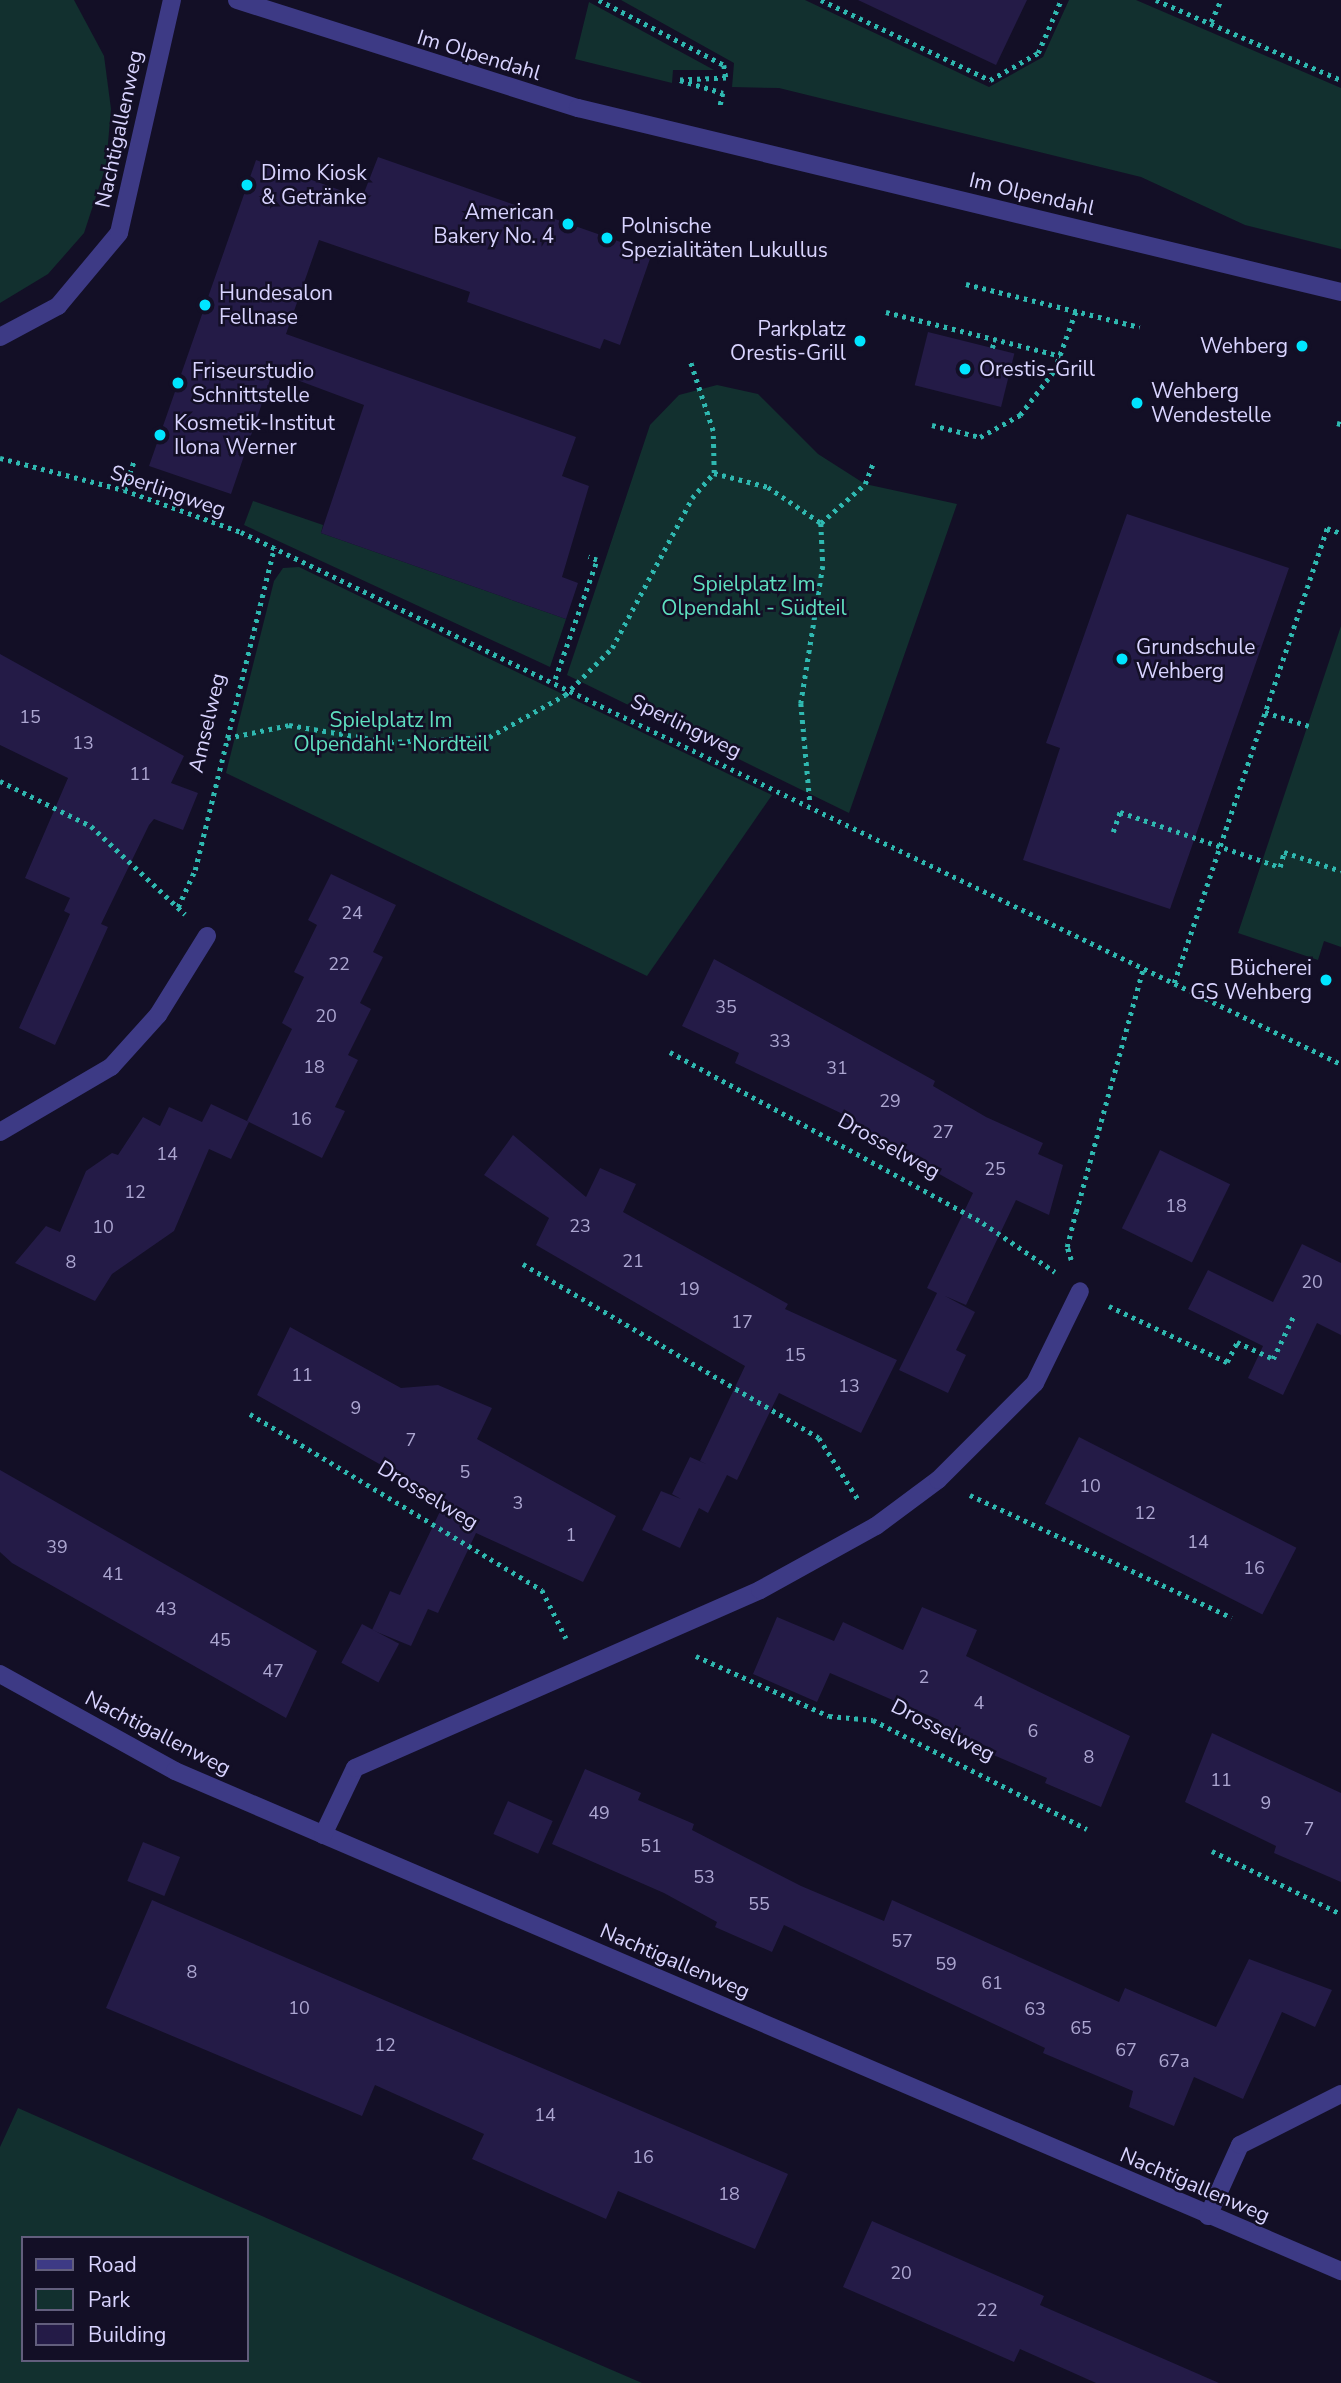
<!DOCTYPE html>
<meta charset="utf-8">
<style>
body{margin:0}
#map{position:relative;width:1341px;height:2383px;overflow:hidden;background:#130f26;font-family:"Nunito Sans",sans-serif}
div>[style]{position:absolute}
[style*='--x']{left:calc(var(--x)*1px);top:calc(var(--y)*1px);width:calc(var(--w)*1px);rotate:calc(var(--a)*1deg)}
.green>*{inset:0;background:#12302f}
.building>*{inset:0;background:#241b47;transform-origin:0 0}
.path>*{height:4.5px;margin-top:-2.25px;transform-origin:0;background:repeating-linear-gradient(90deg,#2fb8b0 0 3.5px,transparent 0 8.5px)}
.minor>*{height:18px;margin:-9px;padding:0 9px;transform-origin:9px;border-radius:9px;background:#3d3a85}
.dots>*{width:19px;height:19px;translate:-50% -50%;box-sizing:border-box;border:4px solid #130f26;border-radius:50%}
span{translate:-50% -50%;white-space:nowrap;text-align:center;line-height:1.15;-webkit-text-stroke:5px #130f26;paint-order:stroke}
.number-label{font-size:18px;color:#aca6d1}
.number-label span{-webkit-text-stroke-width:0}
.street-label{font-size:21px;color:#d9d4ff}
.poi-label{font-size:21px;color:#d9d4ff}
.left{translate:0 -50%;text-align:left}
.right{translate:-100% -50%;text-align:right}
.park-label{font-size:21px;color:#5fe0c0}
.legend{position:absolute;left:21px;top:2236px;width:228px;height:126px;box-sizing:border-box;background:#130f26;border:2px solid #625e7d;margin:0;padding:9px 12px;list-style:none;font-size:21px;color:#d9d4ff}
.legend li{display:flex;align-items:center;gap:14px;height:35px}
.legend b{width:35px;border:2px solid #625e7d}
</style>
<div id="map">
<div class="green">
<i style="clip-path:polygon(0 0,74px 0,104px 56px,111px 109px,106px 166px,84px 233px,48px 274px,0 303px)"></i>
<i style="clip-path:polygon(621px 0,805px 0,989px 87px,1043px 57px,1069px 0,1136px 0,1341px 88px,1341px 249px,1245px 225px,1141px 177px,779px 88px,732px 87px,734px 63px)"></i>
<i style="clip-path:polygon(589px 2px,714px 70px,673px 70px,672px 83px,575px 59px)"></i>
<i style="clip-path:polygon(717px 385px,758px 394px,818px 454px,865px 484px,957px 504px,849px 813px,567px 675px,650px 425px,679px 395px)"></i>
<i style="clip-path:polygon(253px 501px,323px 525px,321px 533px,566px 619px,550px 667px,244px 525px)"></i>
<i style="clip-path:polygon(299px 567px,772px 795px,647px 976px,226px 773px,274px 581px,283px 568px)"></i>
<i style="clip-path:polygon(1341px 626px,1341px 947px,1324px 941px,1318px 960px,1238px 933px)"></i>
<i style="clip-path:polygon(evenodd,18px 2108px,517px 2329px,642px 2383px,0 2383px,0 2147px,18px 2108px,23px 2238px,247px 2238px,247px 2360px,23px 2360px,23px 2238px)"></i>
</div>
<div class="building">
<i style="clip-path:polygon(858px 0,1027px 0,996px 65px)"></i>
<i style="clip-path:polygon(378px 157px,652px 253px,620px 345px,604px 339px,600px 349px,467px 302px,470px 292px,319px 240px,286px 334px,576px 437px,562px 476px,589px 486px,562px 577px,578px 583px,566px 619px,321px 533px,364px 405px,273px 371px,231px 494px,149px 466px,256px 160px,362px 198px)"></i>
<i style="left:928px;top:332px;width:89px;height:55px;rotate:14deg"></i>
<i style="clip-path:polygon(1127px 514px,1289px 568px,1170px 909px,1023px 860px,1060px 748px,1046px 743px)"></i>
<i style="clip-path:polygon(0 654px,184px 756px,171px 783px,198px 793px,183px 830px,154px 819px,149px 825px,101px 924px,108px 927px,55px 1045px,19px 1028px,70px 914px,64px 911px,70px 898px,25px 878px,68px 778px,0 745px)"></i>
<i style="clip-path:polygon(331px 874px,396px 905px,373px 952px,383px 957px,360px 1003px,371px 1009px,348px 1055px,358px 1060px,335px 1107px,345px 1111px,322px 1158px,247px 1121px,292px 1029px,282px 1023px,304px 977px,294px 972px,317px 925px,308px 920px)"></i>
<i style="clip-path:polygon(714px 959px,935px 1081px,933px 1086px,986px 1117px,1043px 1143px,1038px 1154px,1063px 1165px,1049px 1215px,1016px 1200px,966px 1305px,945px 1296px,975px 1312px,956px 1350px,966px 1355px,948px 1393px,899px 1370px,937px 1293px,927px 1288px,973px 1193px,845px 1121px,847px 1116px,735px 1063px,739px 1053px,682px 1026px)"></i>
<i style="clip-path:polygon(211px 1104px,249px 1122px,231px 1159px,209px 1149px,174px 1231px,112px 1274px,95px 1301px,15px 1263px,46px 1226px,60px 1232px,86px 1171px,112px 1153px,118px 1155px,143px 1117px,160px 1126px,169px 1107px,202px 1122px)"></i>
<i style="clip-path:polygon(513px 1135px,586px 1197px,600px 1168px,636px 1184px,623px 1212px,788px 1304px,785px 1309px,897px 1360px,861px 1433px,779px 1393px,737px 1480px,727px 1475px,708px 1513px,699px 1508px,680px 1548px,642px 1530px,661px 1491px,681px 1499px,672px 1494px,690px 1457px,706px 1464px,700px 1461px,745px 1366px,536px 1245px,549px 1218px,484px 1175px)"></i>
<i style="left:1160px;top:1150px;width:78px;height:87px;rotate:26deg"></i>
<i style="clip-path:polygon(1302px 1244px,1341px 1263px,1341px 1335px,1317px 1323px,1283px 1395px,1248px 1378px,1263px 1346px,1188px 1309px,1208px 1270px,1273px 1302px)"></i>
<i style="clip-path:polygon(290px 1327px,401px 1388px,438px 1385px,492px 1408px,477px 1439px,616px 1516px,583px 1582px,476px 1533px,438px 1613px,428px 1609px,411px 1646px,372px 1630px,390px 1591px,400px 1595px,445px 1501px,257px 1395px)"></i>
<i style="left:1079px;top:1437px;width:244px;height:75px;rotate:27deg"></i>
<i style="clip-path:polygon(0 1470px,317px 1651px,286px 1718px,12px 1563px,0 1552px)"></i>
<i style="clip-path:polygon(922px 1607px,977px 1630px,966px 1656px,1130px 1736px,1101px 1807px,1045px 1783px,1047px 1778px,991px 1754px,993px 1749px,937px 1725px,939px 1720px,830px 1673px,817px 1702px,753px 1674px,777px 1617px,834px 1641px,843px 1622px,903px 1650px)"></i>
<i style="left:362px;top:1624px;width:42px;height:44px;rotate:28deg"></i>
<i style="clip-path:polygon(1212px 1733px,1341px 1793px,1341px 1882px,1274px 1853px,1276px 1846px,1185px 1802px)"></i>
<i style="clip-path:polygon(585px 1769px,641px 1793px,638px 1800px,694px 1824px,692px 1830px,801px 1886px,884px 1921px,892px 1900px,1119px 2002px,1125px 1988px,1216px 2027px,1249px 1959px,1332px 1990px,1315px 2027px,1282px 2012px,1243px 2099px,1194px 2077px,1174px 2126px,1129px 2107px,1133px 2091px,1043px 2053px,1045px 2048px,784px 1925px,772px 1952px,715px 1927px,717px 1922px,664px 1893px,552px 1844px)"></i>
<i style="left:508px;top:1801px;width:49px;height:36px;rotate:24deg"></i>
<i style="left:143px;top:1842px;width:40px;height:42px;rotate:22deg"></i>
<i style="clip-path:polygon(152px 1900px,788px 2174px,755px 2249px,618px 2191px,606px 2219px,472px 2159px,484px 2134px,375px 2085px,362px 2116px,106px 2008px)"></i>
<i style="clip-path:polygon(872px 2221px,1044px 2296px,1040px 2305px,1219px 2383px,1096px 2383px,1020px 2349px,1014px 2362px,843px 2287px)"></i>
</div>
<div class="path">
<i style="--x:599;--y:0;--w:141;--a:27.5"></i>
<i style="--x:724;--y:65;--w:13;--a:81"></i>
<i style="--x:726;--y:78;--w:46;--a:177.5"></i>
<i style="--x:680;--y:80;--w:45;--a:16.8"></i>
<i style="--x:723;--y:93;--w:14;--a:102"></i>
<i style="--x:821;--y:0;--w:187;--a:25.3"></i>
<i style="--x:990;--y:80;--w:55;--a:-29.4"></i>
<i style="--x:1038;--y:53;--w:58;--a:-66.5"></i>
<i style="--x:1156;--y:0;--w:202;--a:23.4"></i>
<i style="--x:1211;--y:22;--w:24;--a:-66"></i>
<i style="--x:966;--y:284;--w:179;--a:13.9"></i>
<i style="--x:886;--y:312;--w:180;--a:14.1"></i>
<i style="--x:992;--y:348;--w:9;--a:-69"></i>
<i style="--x:1337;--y:423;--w:4;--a:14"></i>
<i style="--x:932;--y:425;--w:49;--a:14"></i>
<i style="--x:980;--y:437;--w:46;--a:-28.8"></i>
<i style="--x:1020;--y:415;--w:56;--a:-52.3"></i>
<i style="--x:1054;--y:371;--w:64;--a:-69.9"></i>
<i style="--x:0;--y:458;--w:128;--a:14.5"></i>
<i style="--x:124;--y:490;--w:124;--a:19.7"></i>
<i style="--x:241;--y:532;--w:1222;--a:25.81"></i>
<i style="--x:714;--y:473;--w:56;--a:14.5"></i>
<i style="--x:768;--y:487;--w:64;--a:34.2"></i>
<i style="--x:821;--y:523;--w:43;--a:87.3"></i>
<i style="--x:823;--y:566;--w:139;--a:99.1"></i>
<i style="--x:801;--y:703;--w:99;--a:84.8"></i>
<i style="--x:124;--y:490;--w:31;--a:-71"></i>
<i style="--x:821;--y:523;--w:59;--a:-41.6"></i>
<i style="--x:865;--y:484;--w:22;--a:-69"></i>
<i style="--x:555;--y:679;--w:126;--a:-70.6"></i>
<i style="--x:597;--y:560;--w:9;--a:-162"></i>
<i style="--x:1265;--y:712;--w:46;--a:17.7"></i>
<i style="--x:227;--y:738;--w:63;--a:-11.8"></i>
<i style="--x:289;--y:725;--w:102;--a:9.6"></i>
<i style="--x:390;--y:742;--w:99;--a:-2.9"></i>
<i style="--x:489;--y:737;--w:87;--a:-28.9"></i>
<i style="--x:565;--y:695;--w:66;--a:-45"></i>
<i style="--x:612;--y:648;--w:170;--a:-61.9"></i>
<i style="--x:692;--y:498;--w:33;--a:-49"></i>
<i style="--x:714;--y:473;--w:42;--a:-91.4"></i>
<i style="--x:713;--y:431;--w:74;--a:-108.2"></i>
<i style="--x:0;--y:781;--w:102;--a:26.3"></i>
<i style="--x:91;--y:826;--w:129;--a:43.1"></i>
<i style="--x:1113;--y:832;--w:21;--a:-71"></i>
<i style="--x:1120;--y:812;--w:169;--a:19"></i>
<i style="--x:1280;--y:867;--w:16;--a:-75"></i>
<i style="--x:1284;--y:852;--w:60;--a:18.4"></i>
<i style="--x:178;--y:907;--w:41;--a:-65.3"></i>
<i style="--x:195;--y:870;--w:332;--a:-76.2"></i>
<i style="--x:1174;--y:983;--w:480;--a:-71.4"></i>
<i style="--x:1327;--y:528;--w:15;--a:20"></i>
<i style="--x:670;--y:1052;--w:357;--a:28.6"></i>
<i style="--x:983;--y:1223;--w:87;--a:34.2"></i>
<i style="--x:1071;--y:1260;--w:14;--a:-107"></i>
<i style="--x:1067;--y:1247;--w:36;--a:-76"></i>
<i style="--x:1076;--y:1212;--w:252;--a:-74.6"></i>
<i style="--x:523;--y:1264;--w:343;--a:30.4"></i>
<i style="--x:819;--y:1438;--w:72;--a:57.4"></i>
<i style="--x:1109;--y:1306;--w:131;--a:25.4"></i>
<i style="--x:1227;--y:1362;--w:22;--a:-63"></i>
<i style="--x:1237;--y:1342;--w:40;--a:25"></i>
<i style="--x:1273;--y:1359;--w:49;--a:-64.5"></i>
<i style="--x:250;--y:1414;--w:341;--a:31.1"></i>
<i style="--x:542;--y:1590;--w:54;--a:63.4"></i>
<i style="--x:970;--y:1495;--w:289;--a:25.1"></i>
<i style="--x:696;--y:1656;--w:146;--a:24.3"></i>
<i style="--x:829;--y:1716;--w:44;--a:5.2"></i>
<i style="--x:873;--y:1720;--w:240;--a:27"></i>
<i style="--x:1212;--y:1851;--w:144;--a:26"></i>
</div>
<div class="minor">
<i style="--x:237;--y:0;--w:358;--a:17.6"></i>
<i style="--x:578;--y:108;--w:785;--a:13.56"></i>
<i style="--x:0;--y:337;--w:66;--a:-28.1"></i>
<i style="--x:58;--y:306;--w:95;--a:-50.1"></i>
<i style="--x:119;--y:233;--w:239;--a:-77.2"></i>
<i style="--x:0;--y:1132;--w:129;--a:-30.4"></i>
<i style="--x:111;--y:1067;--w:70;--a:-47.9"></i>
<i style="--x:158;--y:1015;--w:93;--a:-58.2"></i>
<i style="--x:0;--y:1674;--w:200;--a:29"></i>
<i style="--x:175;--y:1771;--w:1269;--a:23.21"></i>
<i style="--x:323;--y:1835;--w:74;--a:-64.5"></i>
<i style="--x:355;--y:1768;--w:442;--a:-23.7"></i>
<i style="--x:760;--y:1590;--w:132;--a:-28.9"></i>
<i style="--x:876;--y:1526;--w:77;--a:-36.6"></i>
<i style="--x:938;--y:1480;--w:137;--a:-45"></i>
<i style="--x:1035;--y:1383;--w:102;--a:-63.9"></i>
<i style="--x:1208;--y:2216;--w:78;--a:-65.7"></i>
<i style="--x:1240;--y:2145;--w:113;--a:-26.8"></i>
</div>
<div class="dots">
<i style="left:247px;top:185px;background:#00e5ff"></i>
<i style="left:568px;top:224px;background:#00e5ff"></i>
<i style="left:607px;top:238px;background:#00e5ff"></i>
<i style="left:205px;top:305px;background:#00e5ff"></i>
<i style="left:860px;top:341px;background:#00e5ff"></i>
<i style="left:1302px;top:346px;background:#00e5ff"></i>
<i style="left:965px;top:369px;background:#00e5ff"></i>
<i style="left:178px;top:383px;background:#00e5ff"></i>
<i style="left:1137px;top:403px;background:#00e5ff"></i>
<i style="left:160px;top:435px;background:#00e5ff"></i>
<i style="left:1122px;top:659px;background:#00e5ff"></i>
<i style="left:1326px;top:980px;background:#00e5ff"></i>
</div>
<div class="number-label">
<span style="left:30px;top:717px">15</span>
<span style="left:83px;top:743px">13</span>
<span style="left:140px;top:774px">11</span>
<span style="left:352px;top:913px">24</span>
<span style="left:339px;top:964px">22</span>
<span style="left:726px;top:1007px">35</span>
<span style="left:326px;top:1016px">20</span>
<span style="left:780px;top:1041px">33</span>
<span style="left:314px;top:1067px">18</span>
<span style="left:837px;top:1068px">31</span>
<span style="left:890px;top:1101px">29</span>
<span style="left:301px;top:1119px">16</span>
<span style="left:943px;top:1132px">27</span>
<span style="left:167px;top:1154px">14</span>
<span style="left:995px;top:1169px">25</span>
<span style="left:135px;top:1192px">12</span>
<span style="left:1176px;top:1206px">18</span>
<span style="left:580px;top:1226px">23</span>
<span style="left:103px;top:1227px">10</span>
<span style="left:633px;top:1261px">21</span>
<span style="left:71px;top:1262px">8</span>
<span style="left:1312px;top:1282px">20</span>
<span style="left:689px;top:1289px">19</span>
<span style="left:742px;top:1322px">17</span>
<span style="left:795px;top:1355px">15</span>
<span style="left:302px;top:1375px">11</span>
<span style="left:849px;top:1386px">13</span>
<span style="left:356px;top:1408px">9</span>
<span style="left:411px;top:1440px">7</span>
<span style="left:465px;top:1472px">5</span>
<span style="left:1090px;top:1486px">10</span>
<span style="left:518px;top:1503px">3</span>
<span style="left:1145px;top:1513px">12</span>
<span style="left:571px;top:1535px">1</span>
<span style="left:1198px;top:1542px">14</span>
<span style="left:57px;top:1547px">39</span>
<span style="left:1254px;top:1568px">16</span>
<span style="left:113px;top:1574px">41</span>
<span style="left:166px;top:1609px">43</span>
<span style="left:220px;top:1640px">45</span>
<span style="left:273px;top:1671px">47</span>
<span style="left:924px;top:1677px">2</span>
<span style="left:979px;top:1703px">4</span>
<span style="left:1033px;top:1731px">6</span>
<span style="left:1089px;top:1757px">8</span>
<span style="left:1221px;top:1780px">11</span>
<span style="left:1266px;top:1803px">9</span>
<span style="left:599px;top:1813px">49</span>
<span style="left:1309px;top:1829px">7</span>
<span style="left:651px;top:1846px">51</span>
<span style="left:704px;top:1877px">53</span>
<span style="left:759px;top:1904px">55</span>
<span style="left:902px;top:1941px">57</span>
<span style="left:946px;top:1964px">59</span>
<span style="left:192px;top:1972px">8</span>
<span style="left:992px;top:1983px">61</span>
<span style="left:299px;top:2008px">10</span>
<span style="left:1035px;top:2009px">63</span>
<span style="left:1081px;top:2028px">65</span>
<span style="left:385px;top:2045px">12</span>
<span style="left:1126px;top:2050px">67</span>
<span style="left:1174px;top:2061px">67a</span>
<span style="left:545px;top:2115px">14</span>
<span style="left:643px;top:2157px">16</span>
<span style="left:729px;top:2194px">18</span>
<span style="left:901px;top:2273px">20</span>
<span style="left:987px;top:2310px">22</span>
</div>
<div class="street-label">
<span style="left:479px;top:55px;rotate:17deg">Im Olpendahl</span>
<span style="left:119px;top:129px;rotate:-78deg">Nachtigallenweg</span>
<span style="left:1032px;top:194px;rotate:13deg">Im Olpendahl</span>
<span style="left:168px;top:491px;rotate:19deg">Sperlingweg</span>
<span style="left:207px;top:723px;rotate:-77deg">Amselweg</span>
<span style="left:686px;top:726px;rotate:26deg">Sperlingweg</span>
<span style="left:889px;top:1146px;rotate:29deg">Drosselweg</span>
<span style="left:428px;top:1495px;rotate:31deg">Drosselweg</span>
<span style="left:943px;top:1730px;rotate:27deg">Drosselweg</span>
<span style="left:158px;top:1733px;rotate:27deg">Nachtigallenweg</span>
<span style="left:675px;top:1961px;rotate:23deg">Nachtigallenweg</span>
<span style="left:1195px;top:2185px;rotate:23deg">Nachtigallenweg</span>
</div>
<div class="poi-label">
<span class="left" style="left:261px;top:185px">Dimo Kiosk<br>&amp; Getränke</span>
<span class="right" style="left:554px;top:224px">American<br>Bakery No. 4</span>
<span class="left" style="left:621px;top:238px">Polnische<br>Spezialitäten Lukullus</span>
<span class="left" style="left:219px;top:305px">Hundesalon<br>Fellnase</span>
<span class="right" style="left:846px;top:341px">Parkplatz<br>Orestis-Grill</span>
<span class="right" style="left:1288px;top:346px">Wehberg</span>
<span class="left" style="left:979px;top:369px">Orestis-Grill</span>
<span class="left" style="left:192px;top:383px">Friseurstudio<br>Schnittstelle</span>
<span class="left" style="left:1151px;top:403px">Wehberg<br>Wendestelle</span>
<span class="left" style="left:174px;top:435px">Kosmetik-Institut<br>Ilona Werner</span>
<span class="left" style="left:1136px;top:659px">Grundschule<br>Wehberg</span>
<span class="right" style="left:1312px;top:980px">Bücherei<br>GS Wehberg</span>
</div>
<div class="park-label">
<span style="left:754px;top:596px">Spielplatz Im<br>Olpendahl - Südteil</span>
<span style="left:391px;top:732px">Spielplatz Im<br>Olpendahl - Nordteil</span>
</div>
<ul class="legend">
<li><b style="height:9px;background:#3d3a85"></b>Road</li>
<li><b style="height:19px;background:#12302f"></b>Park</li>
<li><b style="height:19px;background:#241b47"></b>Building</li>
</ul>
</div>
